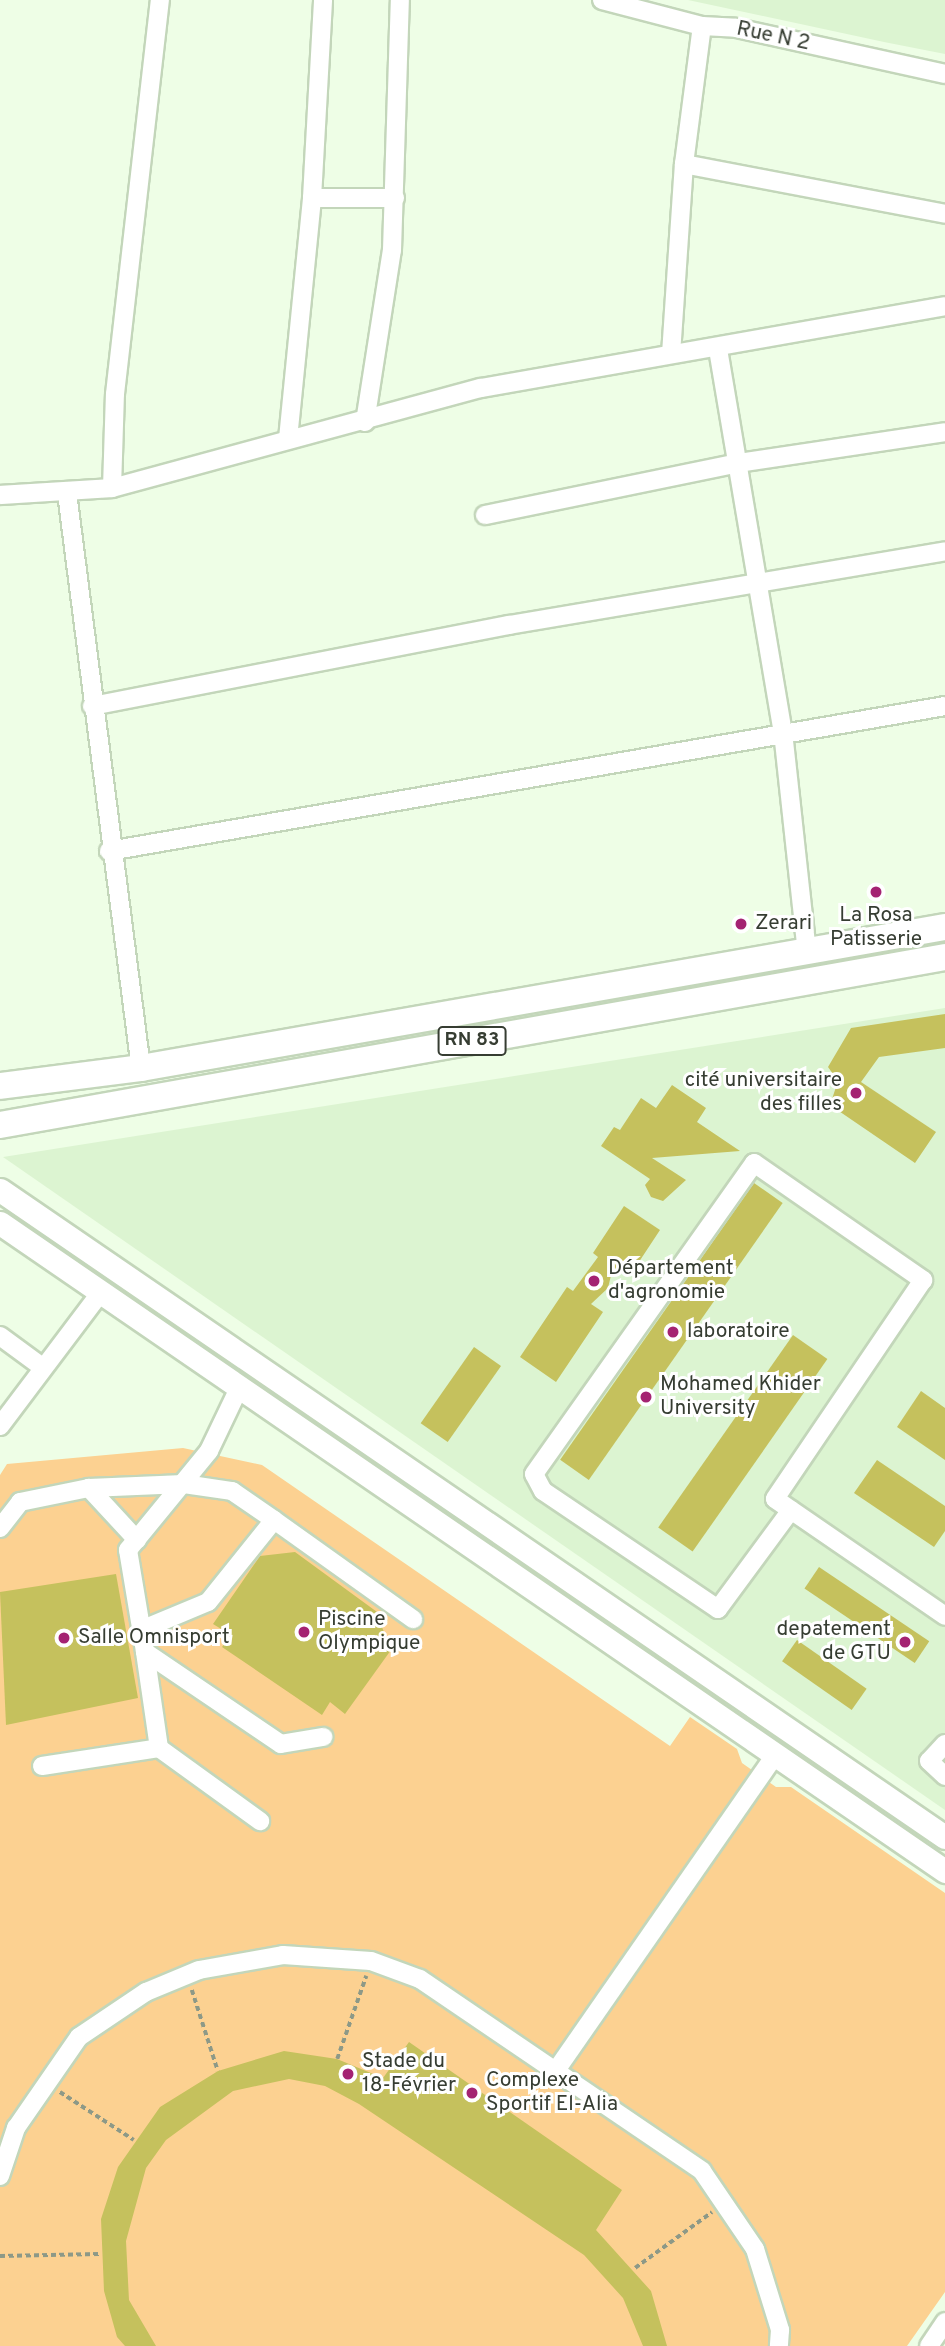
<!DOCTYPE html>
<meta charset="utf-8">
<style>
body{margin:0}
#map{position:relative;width:945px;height:2346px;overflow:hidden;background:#eefee6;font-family:Overpass,sans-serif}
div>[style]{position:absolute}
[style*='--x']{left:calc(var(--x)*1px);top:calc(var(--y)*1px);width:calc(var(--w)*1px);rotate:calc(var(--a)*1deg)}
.built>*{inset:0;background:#dcf4d1}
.green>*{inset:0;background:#fcd191}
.building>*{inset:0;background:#c5c15d;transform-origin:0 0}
.path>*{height:3.5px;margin-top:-1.75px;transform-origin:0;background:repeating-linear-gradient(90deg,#8d9987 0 5px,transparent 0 8.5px)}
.roads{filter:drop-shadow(2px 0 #c3d6ba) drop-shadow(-2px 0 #c3d6ba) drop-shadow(0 2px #c3d6ba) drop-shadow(0 -2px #c3d6ba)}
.minor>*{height:18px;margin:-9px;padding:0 9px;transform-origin:9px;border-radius:9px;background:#fff}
.major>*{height:23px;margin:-11.5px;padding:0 11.5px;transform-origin:11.5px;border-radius:11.5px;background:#fff}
.highway>*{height:26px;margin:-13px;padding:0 13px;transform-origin:13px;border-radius:13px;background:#fff}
.dots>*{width:19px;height:19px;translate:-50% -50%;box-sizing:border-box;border:4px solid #fff;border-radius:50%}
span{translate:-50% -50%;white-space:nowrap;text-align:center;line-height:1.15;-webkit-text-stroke:6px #fff;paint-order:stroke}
.shield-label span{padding:2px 5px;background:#fff;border:2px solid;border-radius:5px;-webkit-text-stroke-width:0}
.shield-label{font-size:19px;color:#363d32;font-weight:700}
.street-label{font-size:21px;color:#363d32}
.poi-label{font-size:21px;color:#363d32}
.left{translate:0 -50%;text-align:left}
.right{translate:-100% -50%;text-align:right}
</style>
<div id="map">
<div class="built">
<i style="clip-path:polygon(688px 0,945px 0,945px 54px,884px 42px)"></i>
<i style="clip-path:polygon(945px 1008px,945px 1810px,3px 1157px)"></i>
</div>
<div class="green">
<i style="clip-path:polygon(183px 1448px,262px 1465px,670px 1746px,690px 1717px,737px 1749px,742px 1763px,776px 1787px,791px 1787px,945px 1893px,945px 2292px,907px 2346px,0 2346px,0 1475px,7px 1464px)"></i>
</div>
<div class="building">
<i style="clip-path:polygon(945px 1014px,945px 1048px,879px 1057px,861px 1082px,936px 1132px,915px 1163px,830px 1105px,838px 1081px,828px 1067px,851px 1028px)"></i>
<i style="clip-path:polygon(672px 1085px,706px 1108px,697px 1122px,740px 1151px,652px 1158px,686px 1180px,663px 1201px,651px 1197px,645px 1185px,650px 1179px,601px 1146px,614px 1127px,620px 1130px,641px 1098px,656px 1108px)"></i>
<i style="left:754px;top:1183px;width:35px;height:338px;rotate:35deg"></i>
<i style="clip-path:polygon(624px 1206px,660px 1230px,629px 1277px,613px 1267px,608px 1288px,591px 1304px,603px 1312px,556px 1382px,520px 1357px,567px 1287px,573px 1291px,598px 1257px,593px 1253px)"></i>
<i style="left:793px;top:1335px;width:42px;height:235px;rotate:35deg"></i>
<i style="left:474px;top:1347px;width:33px;height:93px;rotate:35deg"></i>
<i style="clip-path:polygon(921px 1391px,945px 1408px,945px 1460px,897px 1427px)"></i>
<i style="clip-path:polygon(877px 1460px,945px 1506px,945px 1531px,934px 1547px,854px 1493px)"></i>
<i style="clip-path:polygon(295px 1552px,388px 1620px,382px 1627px,391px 1650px,345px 1714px,330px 1702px,322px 1715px,222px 1647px,231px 1635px,213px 1624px,260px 1556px)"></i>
<i style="left:819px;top:1567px;width:133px;height:26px;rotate:34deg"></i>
<i style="clip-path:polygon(116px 1574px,138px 1698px,6px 1725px,0 1592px)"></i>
<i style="left:797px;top:1640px;width:85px;height:26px;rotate:35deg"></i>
<i style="clip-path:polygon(409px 2042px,622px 2190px,596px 2230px,651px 2291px,667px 2346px,643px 2346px,623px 2298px,584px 2255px,359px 2104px,325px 2086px,289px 2079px,233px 2091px,166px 2140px,146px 2168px,126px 2241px,129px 2300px,156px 2346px,125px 2346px,117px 2337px,104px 2291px,101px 2219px,118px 2167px,160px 2107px,218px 2071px,284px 2051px,337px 2059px,383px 2078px)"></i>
</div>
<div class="path">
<i style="--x:192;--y:1990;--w:85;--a:72.2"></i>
<i style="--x:337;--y:2059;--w:88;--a:-70.7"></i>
<i style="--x:60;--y:2092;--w:88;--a:33"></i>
<i style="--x:0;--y:2256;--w:99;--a:-1.2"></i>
<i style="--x:635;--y:2268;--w:95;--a:-36"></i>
</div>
<div class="roads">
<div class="minor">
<i style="--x:602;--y:0;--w:103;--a:14.6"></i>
<i style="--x:702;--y:26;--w:34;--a:3"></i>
<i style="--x:736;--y:28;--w:214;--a:12.4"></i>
<i style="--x:684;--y:164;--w:266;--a:10.8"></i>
<i style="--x:312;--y:198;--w:83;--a:0"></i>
<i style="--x:718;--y:349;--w:388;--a:80.4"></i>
<i style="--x:783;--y:732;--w:221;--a:83.8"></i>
<i style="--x:671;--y:354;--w:190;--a:-86.1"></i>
<i style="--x:684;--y:164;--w:139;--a:-82.6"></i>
<i style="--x:365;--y:422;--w:174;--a:-81.1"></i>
<i style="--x:392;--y:250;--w:250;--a:-88.2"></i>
<i style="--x:288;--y:439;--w:242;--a:-84.3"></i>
<i style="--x:312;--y:198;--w:198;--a:-86.8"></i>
<i style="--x:112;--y:488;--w:94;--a:-88.2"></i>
<i style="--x:115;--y:394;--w:397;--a:-83.5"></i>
<i style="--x:67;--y:493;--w:580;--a:82.67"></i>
<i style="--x:0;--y:495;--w:112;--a:-3.6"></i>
<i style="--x:112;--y:488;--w:382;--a:-15.2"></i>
<i style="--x:481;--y:388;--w:471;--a:-10"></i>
<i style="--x:485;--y:515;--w:258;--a:-11.6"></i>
<i style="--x:738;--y:463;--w:209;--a:-8.5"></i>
<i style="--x:92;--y:706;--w:425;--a:-11"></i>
<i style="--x:509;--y:625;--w:442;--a:-9.6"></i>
<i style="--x:109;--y:851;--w:848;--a:-9.84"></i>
<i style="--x:0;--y:1336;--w:52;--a:36.4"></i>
<i style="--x:240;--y:1386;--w:72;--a:115.5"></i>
<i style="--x:209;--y:1451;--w:128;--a:129.3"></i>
<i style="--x:128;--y:1550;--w:103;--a:80.5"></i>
<i style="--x:145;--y:1652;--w:164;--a:34.1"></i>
<i style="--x:281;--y:1744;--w:43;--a:-9.5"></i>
<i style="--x:0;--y:1426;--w:168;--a:-53"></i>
<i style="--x:791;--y:1510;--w:123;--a:126.4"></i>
<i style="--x:718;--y:1609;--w:211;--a:-146"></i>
<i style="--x:543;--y:1491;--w:19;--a:-118"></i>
<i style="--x:534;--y:1474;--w:381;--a:-54.7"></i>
<i style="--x:754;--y:1163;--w:206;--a:34.7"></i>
<i style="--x:923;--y:1280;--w:264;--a:124.1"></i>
<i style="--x:775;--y:1499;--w:206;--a:34.5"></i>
<i style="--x:274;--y:1520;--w:171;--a:35.5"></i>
<i style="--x:0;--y:1528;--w:33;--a:-52"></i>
<i style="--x:20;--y:1502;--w:70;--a:-11.5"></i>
<i style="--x:137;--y:1540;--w:71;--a:-132.7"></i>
<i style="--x:89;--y:1488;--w:95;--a:-2.4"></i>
<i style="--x:184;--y:1484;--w:49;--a:8.3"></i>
<i style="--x:232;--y:1491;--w:51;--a:34.6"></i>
<i style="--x:274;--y:1520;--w:105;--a:128.8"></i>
<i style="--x:208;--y:1602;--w:73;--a:157.3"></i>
<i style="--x:145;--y:1652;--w:97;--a:81.7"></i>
<i style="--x:159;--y:1748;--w:125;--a:35.9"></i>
<i style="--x:945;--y:1744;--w:23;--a:133"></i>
<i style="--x:929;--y:1761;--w:22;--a:43"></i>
<i style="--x:42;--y:1766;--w:118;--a:-8.7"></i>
<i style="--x:557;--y:2069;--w:382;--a:-55.2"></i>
<i style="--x:0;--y:2176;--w:51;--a:-71.6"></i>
<i style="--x:16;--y:2128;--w:111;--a:-55.3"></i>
<i style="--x:79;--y:2037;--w:81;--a:-33.9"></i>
<i style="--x:146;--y:1992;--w:57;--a:-22.5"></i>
<i style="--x:199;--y:1970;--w:85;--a:-10.1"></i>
<i style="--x:283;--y:1955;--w:88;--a:3.9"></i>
<i style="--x:371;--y:1961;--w:52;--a:20.2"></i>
<i style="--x:420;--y:1979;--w:341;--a:34.2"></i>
<i style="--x:702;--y:2171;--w:94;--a:55.8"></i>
<i style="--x:755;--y:2249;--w:85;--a:72.8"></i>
<i style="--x:780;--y:2330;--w:16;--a:94"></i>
<i style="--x:929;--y:2346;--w:29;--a:-56"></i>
</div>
<div class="major">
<i style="--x:0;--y:1190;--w:1145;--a:34.4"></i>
<i style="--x:0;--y:1223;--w:1146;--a:34.44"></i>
</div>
<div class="highway">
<i style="--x:0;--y:1086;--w:142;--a:-7.3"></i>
<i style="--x:141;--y:1068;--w:816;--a:-9.95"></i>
<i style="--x:0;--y:1125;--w:960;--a:-10.08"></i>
</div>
</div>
<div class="dots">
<i style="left:876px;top:892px;background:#a42372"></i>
<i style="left:741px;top:924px;background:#a42372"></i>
<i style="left:856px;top:1093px;background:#a42372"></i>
<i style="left:594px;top:1281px;background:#a42372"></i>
<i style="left:673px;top:1332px;background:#a42372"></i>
<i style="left:646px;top:1397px;background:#a42372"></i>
<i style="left:304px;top:1632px;background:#a42372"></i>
<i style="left:64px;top:1638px;background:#a42372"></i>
<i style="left:905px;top:1642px;background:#a42372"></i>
<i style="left:348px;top:2074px;background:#a42372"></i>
<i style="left:472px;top:2093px;background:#a42372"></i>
</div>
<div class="shield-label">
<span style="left:472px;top:1041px">RN 83</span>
</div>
<div class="street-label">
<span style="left:773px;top:37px;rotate:12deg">Rue N 2</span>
</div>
<div class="poi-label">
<span style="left:876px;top:928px">La Rosa<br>Patisserie</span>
<span class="left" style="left:755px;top:924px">Zerari</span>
<span class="right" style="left:842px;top:1093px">cité universitaire<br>des filles</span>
<span class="left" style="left:608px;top:1281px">Département<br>d'agronomie</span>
<span class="left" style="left:687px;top:1332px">laboratoire</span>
<span class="left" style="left:660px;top:1397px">Mohamed Khider<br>University</span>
<span class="left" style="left:318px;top:1632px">Piscine<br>Olympique</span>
<span class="right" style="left:891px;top:1642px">depatement<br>de GTU</span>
<span class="left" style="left:78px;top:1638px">Salle Omnisport</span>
<span class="left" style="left:362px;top:2074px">Stade du<br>18-Février</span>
<span class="left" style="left:486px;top:2093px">Complexe<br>Sportif El-Alia</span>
</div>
</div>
